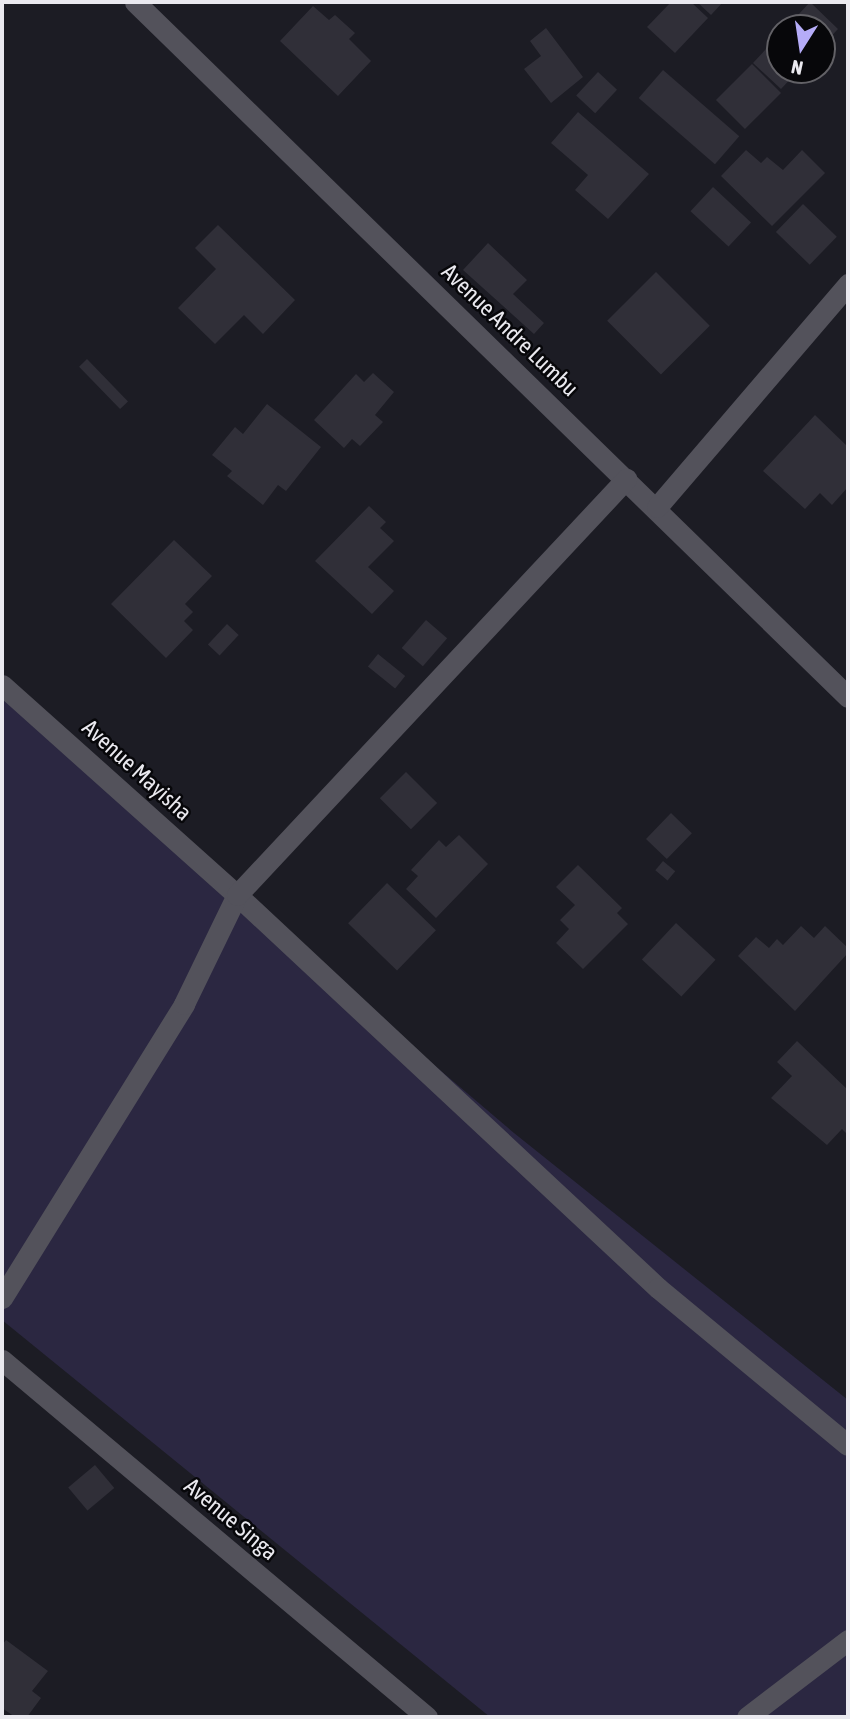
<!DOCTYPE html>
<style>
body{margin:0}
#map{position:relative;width:850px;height:1719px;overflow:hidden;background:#1c1c24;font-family:"Asap Condensed",sans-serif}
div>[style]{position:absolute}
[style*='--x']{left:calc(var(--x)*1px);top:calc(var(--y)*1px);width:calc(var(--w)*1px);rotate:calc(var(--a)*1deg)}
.green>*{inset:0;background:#2b2741}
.building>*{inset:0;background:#302f38;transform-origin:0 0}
.street>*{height:21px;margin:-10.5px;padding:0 10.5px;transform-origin:10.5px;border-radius:10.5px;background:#53525b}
span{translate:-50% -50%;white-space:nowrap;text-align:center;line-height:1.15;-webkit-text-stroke:5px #07070a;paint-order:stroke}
.street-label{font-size:23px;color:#eae9ef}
.frame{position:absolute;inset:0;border:4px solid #eae9ef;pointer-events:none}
.north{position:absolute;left:766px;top:14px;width:70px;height:70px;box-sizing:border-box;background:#07070a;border:2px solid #626166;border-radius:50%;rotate:192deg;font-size:19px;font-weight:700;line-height:28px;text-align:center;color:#eae9ef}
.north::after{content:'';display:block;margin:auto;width:24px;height:32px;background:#b5acf8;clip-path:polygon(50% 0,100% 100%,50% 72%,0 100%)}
</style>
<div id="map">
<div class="green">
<i style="clip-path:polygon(2px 698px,514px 1133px,848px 1400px,848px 1717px,490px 1717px,2px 1320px)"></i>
</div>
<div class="building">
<i style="clip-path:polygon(671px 2px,691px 2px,708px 18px,675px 53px,647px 27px)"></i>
<i style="clip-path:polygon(697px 2px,723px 2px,711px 15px)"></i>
<i style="clip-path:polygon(810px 2px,838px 29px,822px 46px,822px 28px,786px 28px)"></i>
<i style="clip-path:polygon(313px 6px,329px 20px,335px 15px,355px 33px,349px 39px,371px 61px,338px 96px,280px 41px)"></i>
<i style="clip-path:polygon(546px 28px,583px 77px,551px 103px,524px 69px,541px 56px,530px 41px)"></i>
<i style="clip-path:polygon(780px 34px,780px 70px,799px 70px,781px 89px,753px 63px)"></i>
<i style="left:752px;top:64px;width:41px;height:51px;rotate:45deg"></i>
<i style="left:663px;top:70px;width:101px;height:37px;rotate:41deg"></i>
<i style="left:598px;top:72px;width:26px;height:32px;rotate:43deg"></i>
<i style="clip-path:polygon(578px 112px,649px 174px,608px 219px,575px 190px,588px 175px,551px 143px)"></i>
<i style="clip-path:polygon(746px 150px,761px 163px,767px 157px,783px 170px,802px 150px,825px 173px,772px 226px,721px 176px)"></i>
<i style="left:713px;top:187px;width:52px;height:33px;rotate:43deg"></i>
<i style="left:803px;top:204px;width:47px;height:39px;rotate:44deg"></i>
<i style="clip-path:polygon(218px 225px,295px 300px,263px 334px,244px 315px,215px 344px,178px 308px,216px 269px,195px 248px)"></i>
<i style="clip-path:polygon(488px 243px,527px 280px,513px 294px,544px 323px,534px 334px,463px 270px)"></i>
<i style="left:656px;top:272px;width:76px;height:69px;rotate:45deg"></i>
<i style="left:87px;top:359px;width:59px;height:11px;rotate:46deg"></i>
<i style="clip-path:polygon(373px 373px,394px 392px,375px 415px,383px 422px,360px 446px,352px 439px,344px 448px,314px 420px,356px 374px,364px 382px)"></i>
<i style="clip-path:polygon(267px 404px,321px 447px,286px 491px,278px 485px,263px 505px,227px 476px,232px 471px,212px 455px,235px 427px,243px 434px)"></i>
<i style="clip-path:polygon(815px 415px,848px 447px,848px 487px,832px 505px,820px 493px,805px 509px,763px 471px)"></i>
<i style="clip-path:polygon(369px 506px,386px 522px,380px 528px,394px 541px,368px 567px,394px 591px,372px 614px,315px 561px)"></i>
<i style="clip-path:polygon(174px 540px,212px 576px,185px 604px,193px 612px,184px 621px,193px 630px,166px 658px,111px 604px)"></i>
<i style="left:426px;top:620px;width:28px;height:37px;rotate:41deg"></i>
<i style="left:227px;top:624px;width:16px;height:28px;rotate:43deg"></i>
<i style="left:378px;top:654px;width:35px;height:16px;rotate:39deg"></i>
<i style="left:406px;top:772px;width:44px;height:37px;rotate:45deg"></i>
<i style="left:671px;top:813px;width:29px;height:36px;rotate:44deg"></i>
<i style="clip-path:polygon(459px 835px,488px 864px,436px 918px,406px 889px,418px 876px,411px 870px,439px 840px,446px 847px)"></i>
<i style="left:663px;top:861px;width:16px;height:12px;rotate:40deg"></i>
<i style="clip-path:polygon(578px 865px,622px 908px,617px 913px,628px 924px,583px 969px,556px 943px,569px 929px,560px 920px,575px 905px,556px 887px)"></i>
<i style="left:387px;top:883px;width:68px;height:56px;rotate:44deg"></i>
<i style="left:676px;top:923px;width:54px;height:50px;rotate:43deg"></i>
<i style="clip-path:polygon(801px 926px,814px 938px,825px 926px,848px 948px,848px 953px,795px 1011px,738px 956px,756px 937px,769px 948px,777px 939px,783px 945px)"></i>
<i style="clip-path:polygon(797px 1041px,848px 1090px,848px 1135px,842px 1129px,827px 1145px,771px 1098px,792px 1076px,777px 1062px)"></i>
<i style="left:95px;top:1465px;width:30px;height:35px;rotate:50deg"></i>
<i style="clip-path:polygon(6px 1640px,48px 1671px,32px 1691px,41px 1698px,27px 1717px,15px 1717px,2px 1708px,2px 1645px)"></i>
</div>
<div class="street">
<i style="--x:135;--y:2;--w:996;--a:44.27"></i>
<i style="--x:657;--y:507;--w:294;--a:-49.4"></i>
<i style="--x:2;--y:685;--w:315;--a:41.8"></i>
<i style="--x:237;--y:895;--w:576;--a:43.03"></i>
<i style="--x:658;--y:1288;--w:246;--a:39.6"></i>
<i style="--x:2;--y:1298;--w:346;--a:-58.2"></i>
<i style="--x:184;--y:1004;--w:121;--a:-64.1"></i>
<i style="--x:237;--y:895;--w:570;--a:-46.92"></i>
<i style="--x:2;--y:1360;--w:555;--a:40.03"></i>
<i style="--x:747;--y:1717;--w:127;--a:-37.3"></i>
</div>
<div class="street-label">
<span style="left:510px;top:330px;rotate:44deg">Avenue Andre Lumbu</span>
<span style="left:137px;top:770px;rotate:42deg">Avenue Mayisha</span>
<span style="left:231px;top:1519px;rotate:40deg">Avenue Singa</span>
</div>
<div class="frame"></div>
<div class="north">N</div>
</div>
